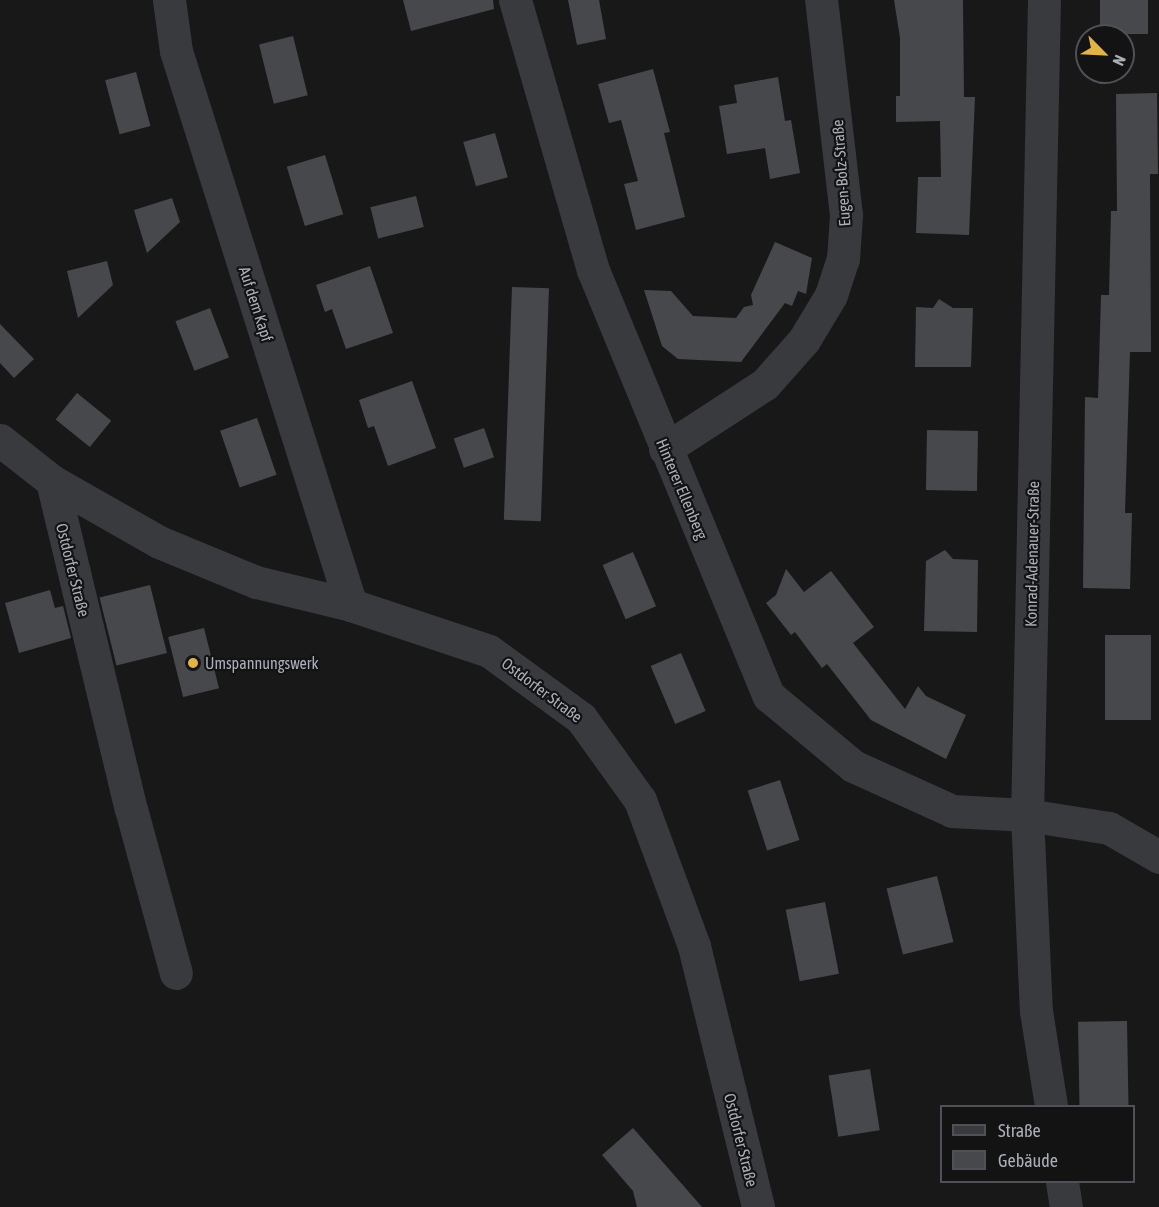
<!DOCTYPE html>
<meta charset="utf-8">
<style>
body{margin:0}
#map{position:relative;width:1159px;height:1207px;overflow:hidden;background:#181819;font-family:"Asap Condensed",sans-serif}
div>[style]{position:absolute}
[style*='--x']{left:calc(var(--x)*1px);top:calc(var(--y)*1px);width:calc(var(--w)*1px);rotate:calc(var(--a)*1deg)}
.building>*{inset:0;background:#47484c;transform-origin:0 0}
.minor>*{height:33px;margin:-16.5px;padding:0 16.5px;transform-origin:16.5px;border-radius:16.5px;background:#393a3e}
.tertiary>*{height:33px;margin:-16.5px;padding:0 16.5px;transform-origin:16.5px;border-radius:16.5px;background:#393a3e}
.dots>*{width:16px;height:16px;translate:-50% -50%;box-sizing:border-box;border:3px solid #131314;border-radius:50%}
span{translate:-50% -50%;white-space:nowrap;text-align:center;line-height:1.15;-webkit-text-stroke:4.5px #131314;paint-order:stroke}
.street-label{font-size:16px;color:#abafb8}
.poi-label{font-size:16px;color:#abafb8}
.left{translate:0 -50%;text-align:left}
.legend{position:absolute;left:940px;top:1105px;width:195px;height:78px;box-sizing:border-box;background:#131314;border:2px solid #505156;margin:0;padding:8px 10px;list-style:none;font-size:18px;color:#abafb8}
.legend li{display:flex;align-items:center;gap:12px;height:30px}
.legend b{width:30px;border:2px solid #505156}
.north{position:absolute;left:1075px;top:24px;width:60px;height:60px;box-sizing:border-box;background:#131314;border:2px solid #505156;border-radius:50%;rotate:114deg;font-size:16px;font-weight:700;line-height:24px;text-align:center;color:#abafb8}
.north::after{content:'';display:block;margin:auto;width:21px;height:27px;background:#e2b447;clip-path:polygon(50% 0,100% 100%,50% 72%,0 100%)}
</style>
<div id="map">
<div class="building">
<i style="clip-path:polygon(403px 0,493px 0,494px 9px,411px 31px)"></i>
<i style="clip-path:polygon(568px 0,599px 0,606px 39px,577px 45px)"></i>
<i style="clip-path:polygon(894px 0,963px 0,964px 97px,975px 97px,969px 235px,916px 233px,918px 177px,941px 177px,940px 121px,896px 122px,896px 96px,900px 96px,900px 38px)"></i>
<i style="left:1100px;top:0;width:48px;height:34px"></i>
<i style="left:293px;top:36px;width:61px;height:35px;rotate:76deg"></i>
<i style="clip-path:polygon(653px 69px,670px 132px,664px 133px,685px 217px,636px 230px,624px 184px,638px 181px,621px 120px,609px 123px,598px 84px)"></i>
<i style="left:136px;top:72px;width:56px;height:32px;rotate:75deg"></i>
<i style="clip-path:polygon(778px 77px,785px 121px,791px 120px,800px 173px,770px 179px,765px 148px,727px 154px,719px 106px,737px 103px,734px 85px)"></i>
<i style="clip-path:polygon(1157px 93px,1158px 174px,1150px 174px,1151px 352px,1130px 352px,1125px 513px,1132px 513px,1130px 589px,1083px 588px,1085px 397px,1098px 398px,1101px 295px,1109px 295px,1111px 211px,1117px 211px,1116px 94px)"></i>
<i style="left:495px;top:133px;width:46px;height:33px;rotate:74deg"></i>
<i style="left:325px;top:155px;width:62px;height:40px;rotate:73deg"></i>
<i style="left:416px;top:196px;width:32px;height:47px;rotate:76deg"></i>
<i style="clip-path:polygon(172px 198px,180px 222px,147px 253px,134px 210px)"></i>
<i style="clip-path:polygon(775px 242px,812px 258px,806px 294px,798px 291px,792px 306px,785px 303px,741px 362px,678px 359px,662px 346px,644px 290px,671px 291px,693px 316px,736px 318px,744px 307px,753px 305px,751px 295px)"></i>
<i style="clip-path:polygon(107px 261px,113px 285px,78px 318px,67px 271px)"></i>
<i style="clip-path:polygon(370px 266px,393px 333px,346px 349px,332px 309px,325px 312px,316px 285px)"></i>
<i style="left:512px;top:287px;width:37px;height:233px;rotate:2deg"></i>
<i style="clip-path:polygon(939px 299px,953px 308px,973px 308px,971px 367px,915px 367px,916px 307px,933px 308px)"></i>
<i style="left:210px;top:308px;width:53px;height:37px;rotate:69deg"></i>
<i style="clip-path:polygon(0 324px,34px 359px,14px 378px,0 363px)"></i>
<i style="clip-path:polygon(412px 381px,436px 448px,388px 466px,374px 426px,368px 428px,359px 400px)"></i>
<i style="left:77px;top:393px;width:44px;height:34px;rotate:39deg"></i>
<i style="left:257px;top:418px;width:60px;height:39px;rotate:71deg"></i>
<i style="left:484px;top:428px;width:31px;height:32px;rotate:71deg"></i>
<i style="left:927px;top:430px;width:51px;height:60px;rotate:1deg"></i>
<i style="clip-path:polygon(945px 550px,953px 559px,978px 560px,977px 632px,924px 631px,926px 561px)"></i>
<i style="left:633px;top:552px;width:59px;height:33px;rotate:67deg"></i>
<i style="clip-path:polygon(786px 569px,804px 592px,831px 571px,874px 627px,853px 643px,905px 709px,918px 686px,926px 696px,966px 715px,946px 759px,871px 720px,827px 664px,822px 668px,795px 632px,791px 635px,766px 603px,776px 595px)"></i>
<i style="left:150px;top:585px;width:70px;height:52px;rotate:76deg"></i>
<i style="clip-path:polygon(50px 590px,55px 608px,63px 606px,71px 638px,19px 653px,5px 603px)"></i>
<i style="left:204px;top:628px;width:62px;height:37px;rotate:76deg"></i>
<i style="left:1105px;top:635px;width:46px;height:85px"></i>
<i style="left:681px;top:653px;width:63px;height:33px;rotate:67deg"></i>
<i style="left:780px;top:780px;width:63px;height:34px;rotate:72deg"></i>
<i style="left:937px;top:876px;width:68px;height:52px;rotate:76deg"></i>
<i style="left:825px;top:902px;width:73px;height:40px;rotate:79deg"></i>
<i style="left:1127px;top:1021px;width:86px;height:49px;rotate:89deg"></i>
<i style="left:870px;top:1069px;width:62px;height:42px;rotate:81deg"></i>
<i style="clip-path:polygon(633px 1128px,702px 1207px,637px 1207px,633px 1191px,602px 1155px)"></i>
</div>
<div class="minor">
<i style="--x:169;--y:0;--w:51;--a:82.2"></i>
<i style="--x:176;--y:51;--w:581;--a:72.47"></i>
<i style="--x:515;--y:0;--w:281;--a:73.9"></i>
<i style="--x:593;--y:270;--w:461;--a:67.6"></i>
<i style="--x:769;--y:696;--w:109;--a:39.8"></i>
<i style="--x:853;--y:766;--w:109;--a:24.4"></i>
<i style="--x:952;--y:811;--w:75;--a:3.1"></i>
<i style="--x:1027;--y:815;--w:83;--a:9"></i>
<i style="--x:1109;--y:828;--w:58;--a:30.1"></i>
<i style="--x:1044;--y:0;--w:815;--a:91.19"></i>
<i style="--x:1027;--y:815;--w:196;--a:87.4"></i>
<i style="--x:1036;--y:1011;--w:96;--a:81"></i>
<i style="--x:665;--y:449;--w:119;--a:-33"></i>
<i style="--x:765;--y:384;--w:59;--a:-48.4"></i>
<i style="--x:804;--y:340;--w:52;--a:-59"></i>
<i style="--x:831;--y:295;--w:38;--a:-72"></i>
<i style="--x:843;--y:259;--w:44;--a:-86.1"></i>
<i style="--x:846;--y:215;--w:216;--a:-96.6"></i>
<i style="--x:52;--y:481;--w:337;--a:76.5"></i>
<i style="--x:131;--y:809;--w:170;--a:74.7"></i>
<i style="--x:1062;--y:1182;--w:25;--a:81"></i>
</div>
<div class="tertiary">
<i style="--x:0;--y:440;--w:66;--a:38.3"></i>
<i style="--x:52;--y:481;--w:123;--a:29.7"></i>
<i style="--x:159;--y:542;--w:105;--a:22.4"></i>
<i style="--x:256;--y:582;--w:98;--a:13.6"></i>
<i style="--x:351;--y:605;--w:145;--a:18.4"></i>
<i style="--x:489;--y:651;--w:114;--a:36.1"></i>
<i style="--x:581;--y:718;--w:101;--a:54.3"></i>
<i style="--x:640;--y:800;--w:156;--a:69.7"></i>
<i style="--x:694;--y:946;--w:269;--a:76.2"></i>
</div>
<div class="dots">
<i style="left:193px;top:663px;background:#e2b447"></i>
</div>
<div class="street-label">
<span style="left:841px;top:173px;rotate:-94deg">Eugen-Bolz-Straße</span>
<span style="left:256px;top:304px;rotate:72deg">Auf dem Kapf</span>
<span style="left:682px;top:489px;rotate:67deg">Hinterer Ellenberg</span>
<span style="left:1032px;top:554px;rotate:-89deg">Konrad-Adenauer-Straße</span>
<span style="left:73px;top:570px;rotate:76deg">Ostdorfer Straße</span>
<span style="left:542px;top:690px;rotate:37deg">Ostdorfer Straße</span>
<span style="left:741px;top:1140px;rotate:76deg">Ostdorfer Straße</span>
</div>
<div class="poi-label">
<span class="left" style="left:205px;top:663px">Umspannungswerk</span>
</div>
<ul class="legend">
<li><b style="height:8px;background:#393a3e"></b>Straße</li>
<li><b style="height:16px;background:#47484c"></b>Gebäude</li>
</ul>
<div class="north">N</div>
</div>
